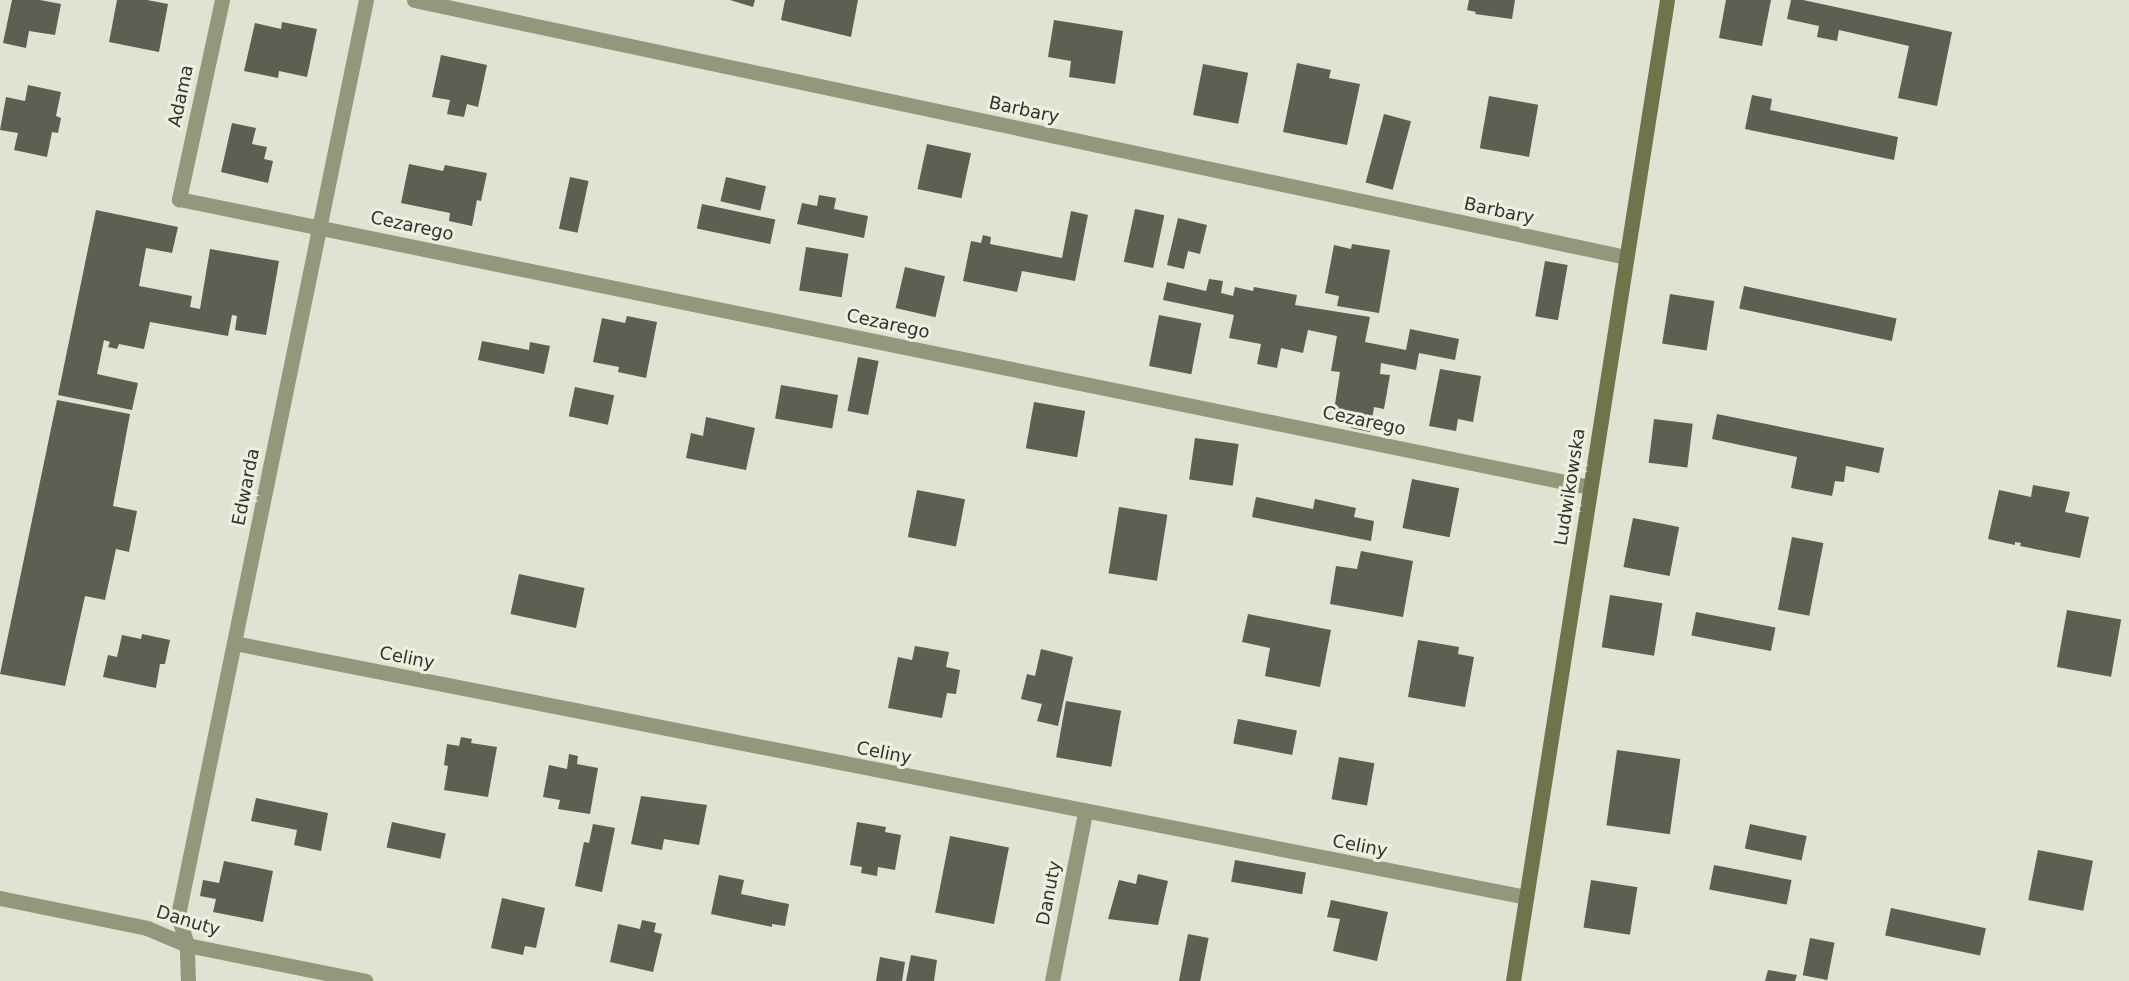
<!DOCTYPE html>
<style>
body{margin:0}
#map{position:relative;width:2129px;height:981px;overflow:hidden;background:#e1e2d2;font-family:"DejaVu Sans",sans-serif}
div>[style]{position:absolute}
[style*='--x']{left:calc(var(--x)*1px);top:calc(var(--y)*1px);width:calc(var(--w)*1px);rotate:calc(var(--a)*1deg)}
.building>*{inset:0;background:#5e5f51;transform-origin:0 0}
.street>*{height:15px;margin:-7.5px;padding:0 7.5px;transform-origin:7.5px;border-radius:7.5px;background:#95977c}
.secondary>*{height:15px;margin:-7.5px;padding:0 7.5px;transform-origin:7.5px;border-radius:7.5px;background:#71734b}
span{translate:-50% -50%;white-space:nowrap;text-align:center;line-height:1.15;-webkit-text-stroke:6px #eeefdf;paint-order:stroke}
.street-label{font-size:18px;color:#33332d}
</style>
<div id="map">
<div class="building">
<i style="clip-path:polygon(12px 0,40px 0,61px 4px,55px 35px,29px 31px,26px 48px,3px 43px)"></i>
<i style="clip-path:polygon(117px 0,147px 0,168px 4px,159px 52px,109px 42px)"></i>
<i style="clip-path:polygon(730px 0,755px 0,753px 7px)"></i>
<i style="clip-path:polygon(785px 0,858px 0,851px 37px,781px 20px)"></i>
<i style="clip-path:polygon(1469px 0,1515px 0,1512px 19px,1475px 14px,1476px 12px,1467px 10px)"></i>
<i style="clip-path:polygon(1726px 0,1771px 0,1762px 46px,1719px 38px)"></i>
<i style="clip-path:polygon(1791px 0,1803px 0,1952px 32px,1937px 106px,1898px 98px,1909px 46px,1839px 30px,1837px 41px,1817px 37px,1819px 26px,1787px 19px)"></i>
<i style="clip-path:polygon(1054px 20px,1123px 31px,1115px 84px,1069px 77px,1071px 61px,1048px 57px)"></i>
<i style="clip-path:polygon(282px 22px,317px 29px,307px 77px,279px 71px,278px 78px,244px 71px,255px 23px,281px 29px)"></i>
<i style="clip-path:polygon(441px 55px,487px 65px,478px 107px,467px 104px,464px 117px,447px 114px,450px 100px,432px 97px)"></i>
<i style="clip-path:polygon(1297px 63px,1331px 70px,1329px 78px,1360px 84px,1347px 145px,1283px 132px)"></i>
<i style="left:1203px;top:64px;width:46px;height:52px;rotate:11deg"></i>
<i style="clip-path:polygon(28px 85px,61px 92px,56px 116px,61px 118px,58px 133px,52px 132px,47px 157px,14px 150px,18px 133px,0 130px,6px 97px,25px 101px)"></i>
<i style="clip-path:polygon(1752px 95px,1772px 99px,1770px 110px,1898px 137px,1894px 160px,1745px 129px)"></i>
<i style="left:1489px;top:96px;width:50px;height:53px;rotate:10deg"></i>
<i style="left:1384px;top:114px;width:28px;height:71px;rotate:15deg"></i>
<i style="clip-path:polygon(232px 123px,256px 128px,252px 144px,267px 147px,264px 159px,273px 161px,268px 183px,221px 172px)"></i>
<i style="left:927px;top:144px;width:45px;height:46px;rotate:12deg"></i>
<i style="clip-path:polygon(409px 164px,443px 171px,445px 165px,487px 173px,481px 201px,477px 200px,472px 226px,449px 221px,450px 213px,401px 203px)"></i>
<i style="left:570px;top:177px;width:19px;height:53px;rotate:12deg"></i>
<i style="left:726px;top:177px;width:41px;height:25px;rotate:13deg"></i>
<i style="clip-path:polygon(819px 195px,836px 198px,834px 209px,868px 216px,864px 238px,797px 224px,802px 203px,817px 206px)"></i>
<i style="left:702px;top:204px;width:75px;height:25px;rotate:12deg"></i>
<i style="left:1135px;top:209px;width:30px;height:54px;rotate:12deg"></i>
<i style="clip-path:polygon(96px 210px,178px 227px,172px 253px,146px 248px,139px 286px,192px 296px,190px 307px,200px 309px,210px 249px,279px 261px,266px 335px,235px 330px,237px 316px,232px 315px,228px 336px,150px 322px,144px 349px,119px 344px,117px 349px,108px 347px,110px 342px,104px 340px,97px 374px,138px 383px,132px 410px,58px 395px)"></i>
<i style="clip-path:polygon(1071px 211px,1088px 215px,1075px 281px,1022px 271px,1017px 292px,963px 281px,971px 241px,981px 243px,983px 235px,991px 237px,990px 244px,1062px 258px)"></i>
<i style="clip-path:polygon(1178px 218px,1207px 225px,1200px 254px,1188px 251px,1184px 269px,1167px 265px)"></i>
<i style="clip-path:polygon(1352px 244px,1390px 250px,1379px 313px,1337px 306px,1339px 296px,1325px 293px,1334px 245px,1351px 249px)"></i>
<i style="left:806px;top:247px;width:43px;height:44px;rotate:9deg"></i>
<i style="left:1545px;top:261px;width:23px;height:56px;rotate:10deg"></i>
<i style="left:905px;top:267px;width:41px;height:42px;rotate:13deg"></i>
<i style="clip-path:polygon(1209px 279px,1223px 281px,1221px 293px,1233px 296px,1235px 287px,1253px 291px,1254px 287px,1297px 295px,1295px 305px,1370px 317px,1365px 342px,1406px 350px,1410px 329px,1459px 339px,1455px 360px,1419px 353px,1416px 370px,1381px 363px,1380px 374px,1390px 375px,1384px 409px,1374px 407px,1370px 432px,1351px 428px,1352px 420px,1333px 417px,1340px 372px,1331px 371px,1337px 336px,1308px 330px,1303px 353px,1281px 348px,1277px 368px,1257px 364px,1261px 344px,1229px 338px,1234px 315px,1163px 300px,1167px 282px,1206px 291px)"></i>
<i style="left:1744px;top:286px;width:156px;height:23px;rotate:12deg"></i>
<i style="left:1670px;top:294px;width:45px;height:50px;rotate:9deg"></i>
<i style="left:1159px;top:315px;width:43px;height:52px;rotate:11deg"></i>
<i style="clip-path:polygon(627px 316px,657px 322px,646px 378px,618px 372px,619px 367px,593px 362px,602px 318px,625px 323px)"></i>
<i style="clip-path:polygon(482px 341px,529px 350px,530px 342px,550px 346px,544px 374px,478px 360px)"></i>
<i style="left:858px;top:357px;width:21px;height:55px;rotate:11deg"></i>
<i style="clip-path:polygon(1440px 369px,1481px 376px,1473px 422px,1458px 419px,1456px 431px,1429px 426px)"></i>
<i style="left:781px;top:385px;width:58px;height:34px;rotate:10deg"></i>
<i style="left:575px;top:387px;width:40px;height:30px;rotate:12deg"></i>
<i style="clip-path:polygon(57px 400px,130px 414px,113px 506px,137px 511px,129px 552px,116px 549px,105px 600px,85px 596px,65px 686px,0 674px)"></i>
<i style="left:1034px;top:402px;width:52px;height:47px;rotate:10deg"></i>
<i style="clip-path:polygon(1717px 414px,1884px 448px,1879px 473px,1846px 466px,1844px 482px,1835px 481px,1832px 496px,1791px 488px,1797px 457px,1712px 439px)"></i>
<i style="clip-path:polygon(706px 417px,755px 428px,746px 470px,686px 458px,691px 433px,703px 436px)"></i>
<i style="left:1654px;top:419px;width:39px;height:44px;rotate:7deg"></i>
<i style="left:1195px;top:438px;width:44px;height:42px;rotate:8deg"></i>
<i style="left:1412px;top:479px;width:48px;height:50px;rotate:11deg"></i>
<i style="clip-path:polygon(2033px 485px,2070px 492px,2065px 512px,2089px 517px,2080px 558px,2020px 546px,2021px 543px,2015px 542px,2015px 545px,1988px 539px,1999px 490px,2031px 497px)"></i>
<i style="left:917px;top:490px;width:49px;height:48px;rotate:11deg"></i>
<i style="clip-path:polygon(1256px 497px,1313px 509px,1315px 499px,1356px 508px,1354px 517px,1374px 521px,1371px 541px,1252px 517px)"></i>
<i style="left:1119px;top:507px;width:49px;height:67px;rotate:9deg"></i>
<i style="left:1633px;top:518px;width:47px;height:50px;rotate:11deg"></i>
<i style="left:1792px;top:537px;width:32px;height:74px;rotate:11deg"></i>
<i style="clip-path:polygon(1361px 551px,1413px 561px,1403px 617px,1330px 604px,1336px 566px,1357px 569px)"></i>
<i style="left:519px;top:574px;width:67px;height:41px;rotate:12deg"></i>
<i style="left:1610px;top:595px;width:53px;height:53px;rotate:9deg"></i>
<i style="left:2067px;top:610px;width:55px;height:58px;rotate:10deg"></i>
<i style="left:1696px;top:612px;width:81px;height:24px;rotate:11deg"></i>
<i style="clip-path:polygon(1248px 614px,1331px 630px,1320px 687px,1265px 676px,1270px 648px,1242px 642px)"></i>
<i style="clip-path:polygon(142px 634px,170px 640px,165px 664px,160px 664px,156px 688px,103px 677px,108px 655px,117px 657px,122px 635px,141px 639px)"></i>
<i style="clip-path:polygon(1418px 640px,1459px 647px,1458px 654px,1474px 657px,1465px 707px,1408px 697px)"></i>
<i style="clip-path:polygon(915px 646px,949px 652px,946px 667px,960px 670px,956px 694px,947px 693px,942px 718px,888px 708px,898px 657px,912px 660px)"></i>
<i style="clip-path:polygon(1041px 649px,1073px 657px,1058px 726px,1037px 721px,1042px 704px,1021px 699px,1027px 674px,1035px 676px)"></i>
<i style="left:1066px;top:701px;width:56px;height:57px;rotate:10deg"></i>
<i style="left:1238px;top:719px;width:60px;height:25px;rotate:11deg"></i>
<i style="clip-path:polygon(461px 737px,472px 739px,471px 743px,497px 747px,488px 797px,444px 790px,448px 766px,444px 765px,447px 744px,459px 746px)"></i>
<i style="left:1617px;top:750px;width:64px;height:76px;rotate:8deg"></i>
<i style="clip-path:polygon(569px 754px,578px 756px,577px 764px,598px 768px,590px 814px,558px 809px,560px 800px,543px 797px,549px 765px,567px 769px)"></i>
<i style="left:1339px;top:757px;width:36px;height:43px;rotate:10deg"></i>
<i style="clip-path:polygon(641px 796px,707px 805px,699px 845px,664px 839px,662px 850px,631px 844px)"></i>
<i style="clip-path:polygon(256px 798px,328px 813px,321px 851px,294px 845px,297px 830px,251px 821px)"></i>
<i style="left:392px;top:822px;width:55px;height:26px;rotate:12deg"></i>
<i style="clip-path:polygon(857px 822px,886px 827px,885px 832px,901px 835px,895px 870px,878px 867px,877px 876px,861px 873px,862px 867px,850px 865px)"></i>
<i style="clip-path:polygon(593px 824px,615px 828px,602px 892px,575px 886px,584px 842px,589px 843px)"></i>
<i style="left:1750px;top:824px;width:58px;height:25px;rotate:12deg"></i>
<i style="left:950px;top:836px;width:60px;height:78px;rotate:11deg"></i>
<i style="left:2038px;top:850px;width:56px;height:51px;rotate:11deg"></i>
<i style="left:1235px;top:860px;width:72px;height:22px;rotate:10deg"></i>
<i style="clip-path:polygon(224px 861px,273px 871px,263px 922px,213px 912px,216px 899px,200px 896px,203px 880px,219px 883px)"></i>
<i style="left:1714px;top:865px;width:79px;height:25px;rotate:11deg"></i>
<i style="clip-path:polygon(1138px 874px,1168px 881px,1158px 925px,1108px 919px,1119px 880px,1136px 884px)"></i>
<i style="clip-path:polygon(719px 875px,744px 880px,741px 894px,789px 904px,785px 926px,772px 924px,772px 927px,711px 914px)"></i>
<i style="left:1591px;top:880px;width:47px;height:48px;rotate:9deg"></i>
<i style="clip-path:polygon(502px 898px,545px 908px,536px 948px,525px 946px,523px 955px,491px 948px)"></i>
<i style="clip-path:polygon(1331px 900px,1388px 912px,1377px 961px,1333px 951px,1340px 919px,1327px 917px)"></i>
<i style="left:1891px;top:908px;width:97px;height:28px;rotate:12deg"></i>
<i style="clip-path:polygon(642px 920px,656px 923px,654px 932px,662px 934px,653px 972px,610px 962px,618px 924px,640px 929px)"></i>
<i style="left:1188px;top:934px;width:21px;height:48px;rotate:11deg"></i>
<i style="left:1810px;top:938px;width:25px;height:38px;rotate:11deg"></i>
<i style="clip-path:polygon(911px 955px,937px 960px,934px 981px,906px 981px)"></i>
<i style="clip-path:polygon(880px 957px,905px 962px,902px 981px,876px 981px)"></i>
<i style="clip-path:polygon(1768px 970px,1797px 975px,1795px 981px,1765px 981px)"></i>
</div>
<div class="street">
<i style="--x:222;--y:0;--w:204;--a:102.2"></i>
<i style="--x:179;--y:199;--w:1439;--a:11.54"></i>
<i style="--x:414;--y:0;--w:1239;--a:11.97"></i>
<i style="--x:234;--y:643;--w:1317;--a:11.12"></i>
<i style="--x:0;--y:898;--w:150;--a:11.5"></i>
<i style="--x:147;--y:928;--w:43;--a:23"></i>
<i style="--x:187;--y:945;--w:182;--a:11.4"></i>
<i style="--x:188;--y:981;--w:36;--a:-92"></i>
<i style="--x:187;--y:945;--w:31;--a:-107"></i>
<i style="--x:178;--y:915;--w:934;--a:-78.39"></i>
<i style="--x:1052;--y:981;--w:171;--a:-78.9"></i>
</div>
<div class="secondary">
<i style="--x:1513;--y:981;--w:993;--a:-81.08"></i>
</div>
<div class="street-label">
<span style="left:181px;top:96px;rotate:-78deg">Adama</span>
<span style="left:1024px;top:110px;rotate:12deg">Barbary</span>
<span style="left:1499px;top:211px;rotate:12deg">Barbary</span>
<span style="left:412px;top:226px;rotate:12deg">Cezarego</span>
<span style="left:888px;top:324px;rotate:12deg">Cezarego</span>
<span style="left:1364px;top:421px;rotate:12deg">Cezarego</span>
<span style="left:246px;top:487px;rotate:-79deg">Edwarda</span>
<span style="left:1570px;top:487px;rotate:-81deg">Ludwikowska</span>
<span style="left:407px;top:658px;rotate:11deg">Celiny</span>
<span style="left:884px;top:753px;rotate:11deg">Celiny</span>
<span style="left:1360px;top:846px;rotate:11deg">Celiny</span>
<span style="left:1049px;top:893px;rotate:-79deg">Danuty</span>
<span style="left:188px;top:921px;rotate:17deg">Danuty</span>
</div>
</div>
